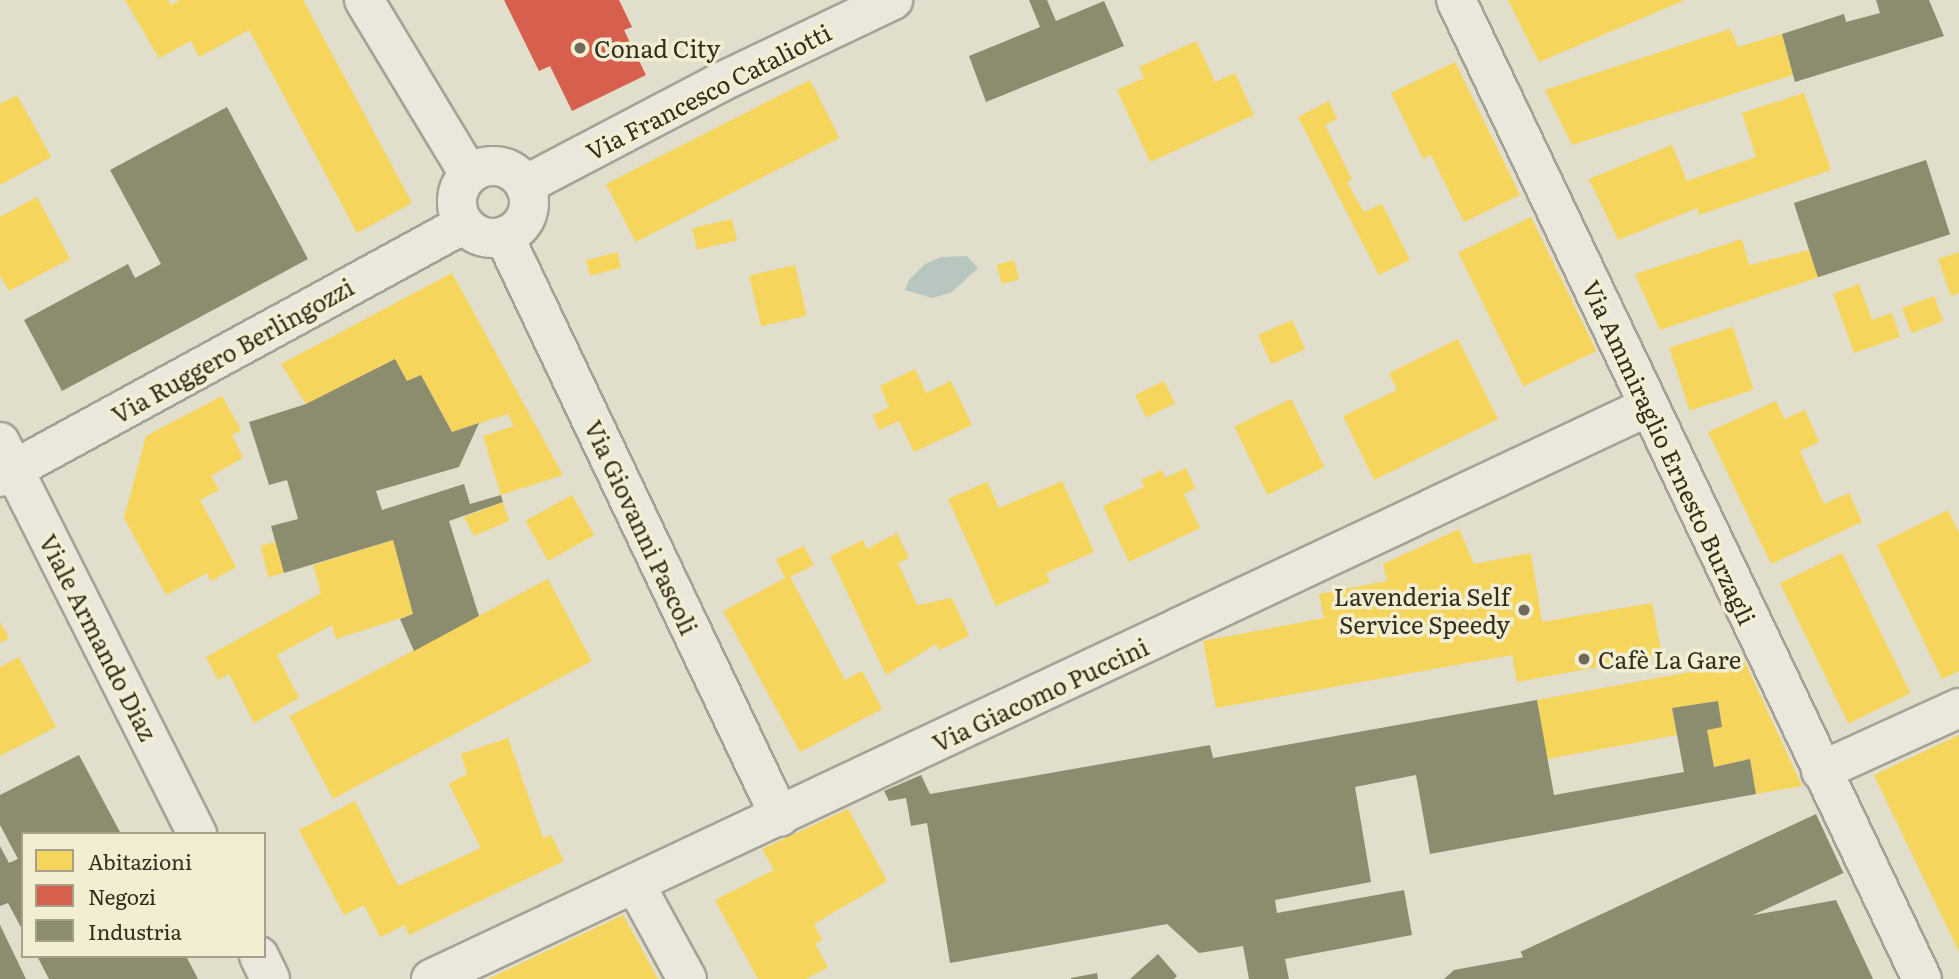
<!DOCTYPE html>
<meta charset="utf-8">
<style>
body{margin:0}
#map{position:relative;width:1959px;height:979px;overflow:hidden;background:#e1decc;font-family:Literata,serif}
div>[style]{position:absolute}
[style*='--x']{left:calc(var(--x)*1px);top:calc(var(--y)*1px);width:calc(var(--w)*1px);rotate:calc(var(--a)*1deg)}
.water>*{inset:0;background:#b7c7bf}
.homes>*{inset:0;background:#f6d55c;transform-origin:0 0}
.shops>*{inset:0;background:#d6604d}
.industry>*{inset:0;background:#8c8c6e;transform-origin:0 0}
.roads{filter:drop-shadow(2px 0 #a6a295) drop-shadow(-2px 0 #a6a295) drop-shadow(0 2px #a6a295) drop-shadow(0 -2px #a6a295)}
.street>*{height:38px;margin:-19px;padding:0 19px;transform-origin:19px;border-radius:19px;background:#eae8dd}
.street>.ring{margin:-19px;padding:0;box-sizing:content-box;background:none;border:38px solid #eae8dd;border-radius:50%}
.secondary>*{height:38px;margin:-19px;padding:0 19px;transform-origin:19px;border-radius:19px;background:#eae8dd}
.dots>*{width:19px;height:19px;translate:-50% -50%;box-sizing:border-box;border:4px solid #f2eed2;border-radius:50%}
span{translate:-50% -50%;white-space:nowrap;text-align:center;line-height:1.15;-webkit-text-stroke:7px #f2eed2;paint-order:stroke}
.poi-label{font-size:24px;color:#342c1e}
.left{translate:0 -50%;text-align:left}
.right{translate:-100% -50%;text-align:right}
.street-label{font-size:24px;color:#342c1e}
.legend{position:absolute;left:21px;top:832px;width:245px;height:126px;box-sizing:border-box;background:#f2eed2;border:2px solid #a6a08a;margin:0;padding:9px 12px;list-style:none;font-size:21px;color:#342c1e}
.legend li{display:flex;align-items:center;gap:14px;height:35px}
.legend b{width:35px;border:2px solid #a6a08a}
</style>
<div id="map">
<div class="water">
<i style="clip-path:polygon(967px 256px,978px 268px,952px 292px,933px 298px,905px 290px,909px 280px,925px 264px,941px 257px)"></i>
</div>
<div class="homes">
<i style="clip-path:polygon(125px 0,168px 0,171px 5px,180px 0,303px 0,412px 203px,357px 233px,249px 30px,199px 57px,191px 41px,159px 58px)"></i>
<i style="clip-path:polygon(1508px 0,1685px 0,1539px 62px)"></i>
<i style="clip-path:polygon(1730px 29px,1738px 47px,1782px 34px,1793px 75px,1572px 145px,1545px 90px)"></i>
<i style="clip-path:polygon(1196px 41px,1215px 82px,1235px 73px,1254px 115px,1150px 162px,1117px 90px,1144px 78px,1139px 67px)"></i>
<i style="clip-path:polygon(1455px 62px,1520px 195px,1464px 222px,1431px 155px,1423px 159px,1391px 93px)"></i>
<i style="left:810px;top:80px;width:65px;height:229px;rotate:63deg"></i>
<i style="clip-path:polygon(1804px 93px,1831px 170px,1699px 215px,1697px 208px,1618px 240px,1589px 179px,1672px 145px,1687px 181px,1756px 157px,1742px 113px)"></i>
<i style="clip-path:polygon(17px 95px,51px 157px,0 185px,0 104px)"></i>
<i style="clip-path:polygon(1329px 101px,1337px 119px,1325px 125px,1352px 180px,1347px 182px,1357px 200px,1364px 212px,1382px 204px,1410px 260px,1379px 275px,1298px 117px)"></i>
<i style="clip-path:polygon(37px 197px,70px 259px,9px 291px,0 275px,0 217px)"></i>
<i style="left:1531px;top:217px;width:149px;height:81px;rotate:64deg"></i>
<i style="left:732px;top:219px;width:22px;height:41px;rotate:77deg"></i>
<i style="clip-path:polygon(1742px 239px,1749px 265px,1809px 250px,1819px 277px,1660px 330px,1635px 274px)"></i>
<i style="left:617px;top:252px;width:16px;height:32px;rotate:75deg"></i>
<i style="clip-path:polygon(1959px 252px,1959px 293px,1951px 296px,1938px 259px)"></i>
<i style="left:1014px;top:260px;width:20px;height:18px;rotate:75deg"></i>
<i style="left:795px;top:265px;width:52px;height:47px;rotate:77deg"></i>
<i style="clip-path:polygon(452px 273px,526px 408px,563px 475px,501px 495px,483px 436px,514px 426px,508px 414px,452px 432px,421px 375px,407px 381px,395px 359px,306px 404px,281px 364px)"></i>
<i style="clip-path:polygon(1859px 284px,1872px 320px,1892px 313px,1900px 337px,1854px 353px,1833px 294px)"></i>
<i style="left:1934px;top:296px;width:27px;height:34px;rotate:70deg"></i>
<i style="left:1292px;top:320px;width:32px;height:37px;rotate:66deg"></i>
<i style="left:1733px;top:327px;width:66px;height:67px;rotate:72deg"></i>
<i style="clip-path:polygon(1458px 339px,1498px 419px,1374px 480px,1343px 416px,1397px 390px,1389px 373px)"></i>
<i style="clip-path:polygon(915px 369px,926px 393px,951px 381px,972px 425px,914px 452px,899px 421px,879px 430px,873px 415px,889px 407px,880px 386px)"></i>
<i style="left:1164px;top:381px;width:25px;height:32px;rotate:64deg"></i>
<i style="clip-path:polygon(222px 396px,241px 430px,232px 435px,243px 458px,211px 476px,219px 490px,200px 500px,236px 567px,211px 581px,207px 573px,166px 595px,124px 518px,146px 436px)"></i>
<i style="left:1291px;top:399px;width:76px;height:63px;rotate:64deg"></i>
<i style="clip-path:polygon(1776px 401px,1784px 419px,1805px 410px,1819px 442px,1800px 451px,1824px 504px,1849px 493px,1862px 522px,1771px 564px,1708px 432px)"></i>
<i style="clip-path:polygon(1186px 468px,1195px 488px,1184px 494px,1200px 528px,1129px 562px,1103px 506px,1144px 487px,1141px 480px,1162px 470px,1165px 478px)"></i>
<i style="clip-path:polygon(1062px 481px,1094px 552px,1046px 573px,1050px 582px,996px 606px,948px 499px,987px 482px,999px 508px)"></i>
<i style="left:572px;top:495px;width:46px;height:53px;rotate:61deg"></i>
<i style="clip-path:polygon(503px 502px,509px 521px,474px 536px,464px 517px)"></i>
<i style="clip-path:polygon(1948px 510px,1959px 533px,1959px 671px,1942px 679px,1877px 545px)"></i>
<i style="clip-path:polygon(1459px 529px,1474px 564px,1531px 553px,1542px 622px,1652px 603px,1662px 655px,1517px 682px,1512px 655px,1216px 708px,1203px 641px,1324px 618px,1319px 594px,1387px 581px,1383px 564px)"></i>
<i style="clip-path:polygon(897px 533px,909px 558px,898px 563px,917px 605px,952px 598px,969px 636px,939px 650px,936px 644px,886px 675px,830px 556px,863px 540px,867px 549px)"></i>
<i style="clip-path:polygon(393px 540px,413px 614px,336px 639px,332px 625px,277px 655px,299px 698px,254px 723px,229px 674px,218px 680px,206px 657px,321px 593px,313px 565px)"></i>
<i style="left:276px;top:542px;width:32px;height:16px;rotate:76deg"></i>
<i style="clip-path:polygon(804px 546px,814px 565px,790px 577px,845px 680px,862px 671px,882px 709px,800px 752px,723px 611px,785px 578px,776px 559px)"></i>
<i style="left:1842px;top:553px;width:156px;height:69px;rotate:64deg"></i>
<i style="left:548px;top:579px;width:93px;height:293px;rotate:62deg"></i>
<i style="clip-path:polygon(0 622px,9px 638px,0 643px)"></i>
<i style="clip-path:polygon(19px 657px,56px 727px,0 756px,0 667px)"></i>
<i style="clip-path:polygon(1745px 662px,1802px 786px,1756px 794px,1750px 759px,1714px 767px,1707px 730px,1722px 727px,1718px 701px,1672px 708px,1677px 735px,1547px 759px,1537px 700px)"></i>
<i style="clip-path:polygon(1959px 735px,1959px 952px,1874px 775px)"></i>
<i style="clip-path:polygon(508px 738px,543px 838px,551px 835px,564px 861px,409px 935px,405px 925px,380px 937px,364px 905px,344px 915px,299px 830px,355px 801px,398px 886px,481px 848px,449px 784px,467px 774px,461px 754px)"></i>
<i style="clip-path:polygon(848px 809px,887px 881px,814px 924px,822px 940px,815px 944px,828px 967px,806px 979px,758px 979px,715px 900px,774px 870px,762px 849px)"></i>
<i style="clip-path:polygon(623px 915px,658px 979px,488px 979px)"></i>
</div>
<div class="shops">
<i style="clip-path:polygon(504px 0,619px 0,632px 27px,624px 30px,646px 75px,572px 111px,550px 66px,539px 71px)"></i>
</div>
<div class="industry">
<i style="clip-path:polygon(1029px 0,1047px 0,1056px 21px,1104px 1px,1124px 46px,986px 102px,969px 56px,1040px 27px)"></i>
<i style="clip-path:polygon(1876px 0,1929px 0,1944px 36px,1795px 82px,1782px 34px,1844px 14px,1846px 22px,1880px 13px)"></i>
<i style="clip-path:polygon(227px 107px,308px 259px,62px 391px,24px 320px,128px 264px,135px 278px,161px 264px,110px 170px)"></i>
<i style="left:1926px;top:160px;width:78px;height:139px;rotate:72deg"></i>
<i style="clip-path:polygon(395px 359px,407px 381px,421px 375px,452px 432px,479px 423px,459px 467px,376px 491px,382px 510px,464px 484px,470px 504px,501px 495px,503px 502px,449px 521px,479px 616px,414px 651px,400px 619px,413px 614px,393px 540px,284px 573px,271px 526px,298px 519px,287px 480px,269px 485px,249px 422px,306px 404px)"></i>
<i style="clip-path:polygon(1537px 700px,1554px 795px,1684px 772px,1672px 708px,1718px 701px,1722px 727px,1707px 730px,1714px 767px,1750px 759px,1756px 794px,1430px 854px,1416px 775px,1355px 787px,1371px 882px,1275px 900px,1277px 913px,1404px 890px,1412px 935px,1285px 959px,1289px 979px,1249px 979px,1243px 946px,1199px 953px,1167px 924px,950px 963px,927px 823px,911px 826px,906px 798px,889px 801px,884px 791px,921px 775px,930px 794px,1210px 745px,1213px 758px)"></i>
<i style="clip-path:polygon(79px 755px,121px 834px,23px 834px,23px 931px,8px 903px,0 906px,0 846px,9px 863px,18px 859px,0 825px,0 795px)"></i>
<i style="left:1816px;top:814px;width:65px;height:326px;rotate:65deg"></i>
<i style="clip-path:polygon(1836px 900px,1873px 979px,1444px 979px,1454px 970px)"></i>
<i style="clip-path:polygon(0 925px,26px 979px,0 979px)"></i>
<i style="clip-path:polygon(1158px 954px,1177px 976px,1174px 979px,1130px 979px)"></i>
<i style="clip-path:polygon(37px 956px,186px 956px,198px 979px,49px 979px)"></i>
<i style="clip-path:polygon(1097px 973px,1098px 979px,1071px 979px,1071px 978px)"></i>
</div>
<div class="roads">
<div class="street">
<i style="--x:364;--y:0;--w:203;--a:58.9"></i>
<i style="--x:1456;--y:0;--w:1084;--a:64.55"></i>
<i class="ring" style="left:457px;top:166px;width:34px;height:34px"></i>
<i style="--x:525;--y:185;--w:219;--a:-27.7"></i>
<i style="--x:719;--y:83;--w:193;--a:-25.5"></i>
<i style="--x:504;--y:236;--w:643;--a:64.59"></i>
<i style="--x:0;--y:477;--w:528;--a:-28.6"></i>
<i style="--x:1821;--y:771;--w:152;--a:-24.5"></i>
<i style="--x:635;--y:884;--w:108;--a:61.3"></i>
<i style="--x:431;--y:979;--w:1344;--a:-25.19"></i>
</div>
<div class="secondary">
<i style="--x:0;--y:442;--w:439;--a:63.3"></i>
<i style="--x:259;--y:956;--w:25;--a:64"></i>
</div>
</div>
<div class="dots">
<i style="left:580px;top:48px;background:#716a5b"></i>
<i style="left:1524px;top:610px;background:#716a5b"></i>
<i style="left:1584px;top:659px;background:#716a5b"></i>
</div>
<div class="poi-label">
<span class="left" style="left:594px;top:48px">Conad City</span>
<span class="right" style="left:1510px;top:610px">Lavenderia Self<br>Service Speedy</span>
<span class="left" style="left:1598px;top:659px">Cafè La Gare</span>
</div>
<div class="street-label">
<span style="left:708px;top:91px;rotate:-27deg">Via Francesco Cataliotti</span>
<span style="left:232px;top:350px;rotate:-29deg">Via Ruggero Berlingozzi</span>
<span style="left:1670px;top:452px;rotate:65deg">Via Ammiraglio Ernesto Burzagli</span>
<span style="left:642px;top:527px;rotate:65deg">Via Giovanni Pascoli</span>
<span style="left:99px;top:637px;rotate:63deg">Viale Armando Diaz</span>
<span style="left:1040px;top:694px;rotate:-25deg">Via Giacomo Puccini</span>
</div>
<ul class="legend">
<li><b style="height:19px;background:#f6d55c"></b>Abitazioni</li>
<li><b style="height:19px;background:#d6604d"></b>Negozi</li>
<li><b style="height:19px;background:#8c8c6e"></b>Industria</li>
</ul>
</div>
